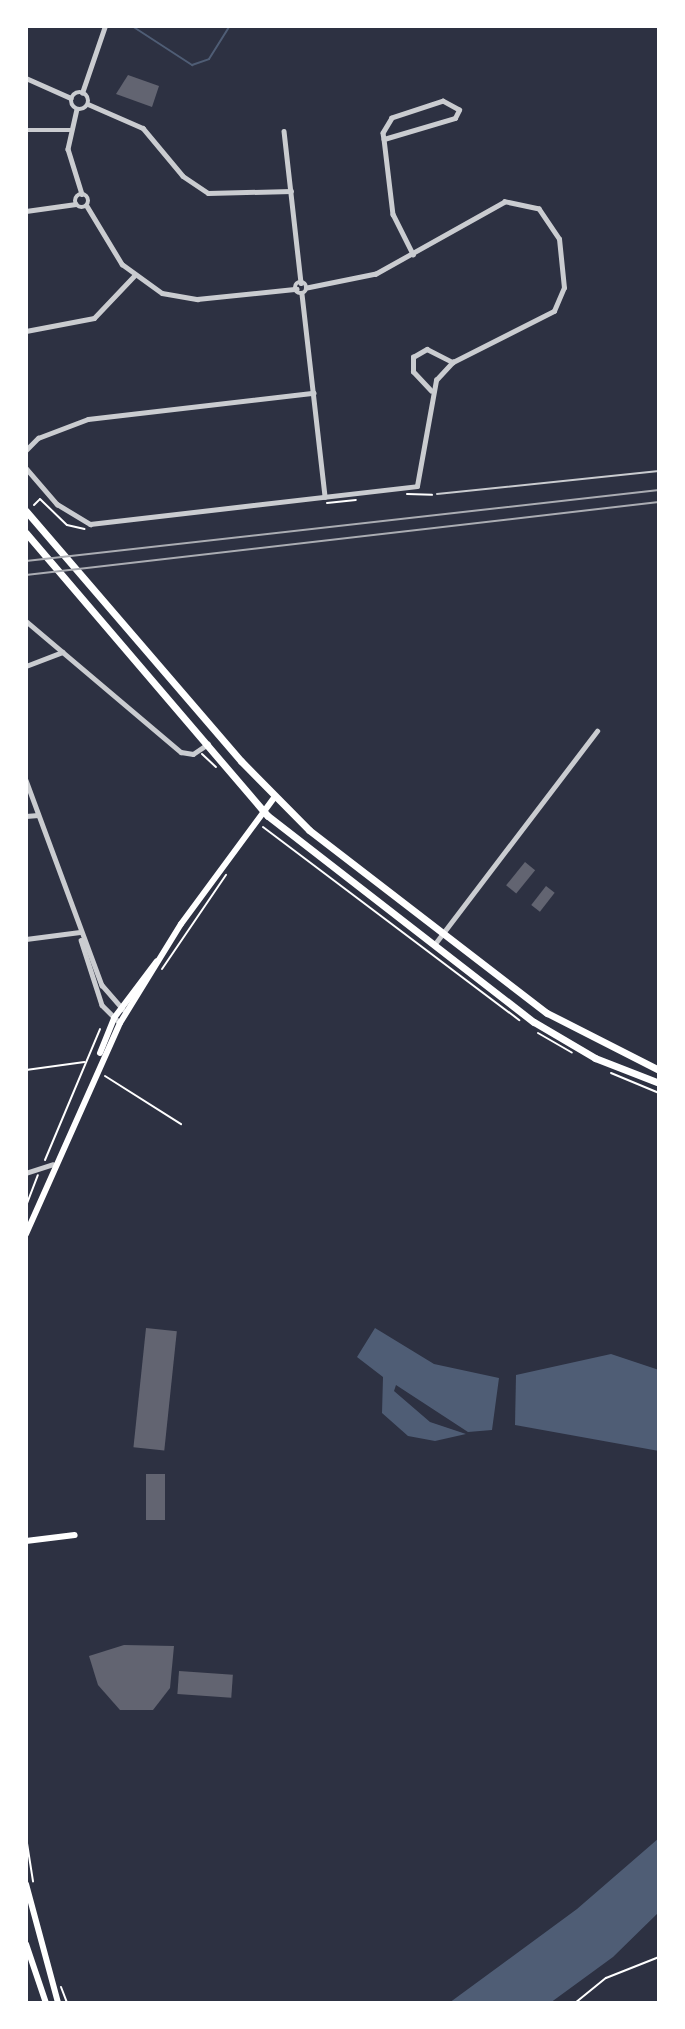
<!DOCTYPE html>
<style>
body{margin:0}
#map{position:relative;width:685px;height:2029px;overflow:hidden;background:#2d3142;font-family:Overpass,sans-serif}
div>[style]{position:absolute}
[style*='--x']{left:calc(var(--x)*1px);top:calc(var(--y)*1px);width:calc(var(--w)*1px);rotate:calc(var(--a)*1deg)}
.water>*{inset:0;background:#4f5d75}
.stream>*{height:2px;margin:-1px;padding:0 1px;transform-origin:1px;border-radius:1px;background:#4f5d75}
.building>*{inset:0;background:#626471;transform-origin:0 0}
.path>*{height:2px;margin:-1px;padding:0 1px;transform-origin:1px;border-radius:1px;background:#fff}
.service>*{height:2px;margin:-1px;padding:0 1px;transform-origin:1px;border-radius:1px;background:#caccd0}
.minor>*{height:4.5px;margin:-2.25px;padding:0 2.25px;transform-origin:2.25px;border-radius:2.25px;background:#caccd0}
.minor>.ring{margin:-2.25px;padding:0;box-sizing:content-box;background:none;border:4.5px solid #caccd0;border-radius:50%}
.secondary>*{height:6px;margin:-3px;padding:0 3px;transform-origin:3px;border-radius:3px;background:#fff}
.trunk>*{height:7px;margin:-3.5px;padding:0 3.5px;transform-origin:3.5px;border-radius:3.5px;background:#fff}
.rail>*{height:2px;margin:-1px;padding:0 1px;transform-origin:1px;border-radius:1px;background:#abadb3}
span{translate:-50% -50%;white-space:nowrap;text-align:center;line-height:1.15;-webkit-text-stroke:7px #fff;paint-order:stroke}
.frame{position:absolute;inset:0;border:28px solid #fff;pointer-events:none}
</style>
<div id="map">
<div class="water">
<i style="clip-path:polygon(375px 1328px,434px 1364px,499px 1378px,492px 1430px,468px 1432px,396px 1385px,394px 1391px,430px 1422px,466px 1434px,435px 1441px,408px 1436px,382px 1413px,383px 1377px,357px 1357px)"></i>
<i style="clip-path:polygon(611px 1354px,659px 1370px,659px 1451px,515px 1425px,516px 1375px)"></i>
<i style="clip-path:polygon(659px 1838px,659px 1912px,613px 1957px,550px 2003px,449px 2003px,577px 1909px)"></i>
</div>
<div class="stream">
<i style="--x:132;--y:26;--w:72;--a:33"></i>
<i style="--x:192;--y:65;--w:18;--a:-19"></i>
<i style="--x:209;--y:59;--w:39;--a:-58"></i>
</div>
<div class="building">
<i style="clip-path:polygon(128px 75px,159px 86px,152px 107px,116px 94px)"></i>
<i style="left:525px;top:862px;width:13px;height:30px;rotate:39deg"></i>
<i style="left:546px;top:886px;width:11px;height:24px;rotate:38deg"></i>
<i style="left:146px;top:1328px;width:31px;height:120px;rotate:6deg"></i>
<i style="left:146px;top:1474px;width:19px;height:46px"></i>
<i style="clip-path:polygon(124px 1645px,174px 1646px,170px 1688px,153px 1710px,120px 1710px,98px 1685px,89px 1656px)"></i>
<i style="left:179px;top:1671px;width:54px;height:23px;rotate:4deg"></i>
</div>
<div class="path">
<i style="--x:407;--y:494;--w:25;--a:2"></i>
<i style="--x:327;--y:503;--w:29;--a:-6"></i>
<i style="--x:34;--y:505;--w:8;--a:-45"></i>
<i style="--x:40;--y:499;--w:37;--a:44"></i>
<i style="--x:67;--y:525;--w:18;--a:13"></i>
<i style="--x:202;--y:754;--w:19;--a:43"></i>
<i style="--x:263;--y:827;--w:321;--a:37"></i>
<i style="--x:162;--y:969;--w:114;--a:-55.8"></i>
<i style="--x:538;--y:1033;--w:39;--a:30"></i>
<i style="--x:26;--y:1070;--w:59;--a:-7.9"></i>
<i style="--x:611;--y:1073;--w:52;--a:22.6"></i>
<i style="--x:105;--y:1076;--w:90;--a:32.3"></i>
<i style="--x:45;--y:1160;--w:142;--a:-67.2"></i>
<i style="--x:26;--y:1206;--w:33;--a:-69"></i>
<i style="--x:26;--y:1837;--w:45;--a:81"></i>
<i style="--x:61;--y:1987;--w:17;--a:69"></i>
<i style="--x:575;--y:2003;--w:40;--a:-39"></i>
<i style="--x:606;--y:1978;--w:57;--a:-21.6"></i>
</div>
<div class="service">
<i style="--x:437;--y:494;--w:223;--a:-5.9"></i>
</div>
<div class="minor">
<i style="--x:26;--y:78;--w:49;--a:24"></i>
<i class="ring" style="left:71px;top:92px;width:13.5px;height:13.5px"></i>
<i style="--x:82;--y:93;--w:71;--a:-71.1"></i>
<i style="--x:88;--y:104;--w:60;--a:23.6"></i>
<i style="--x:143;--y:128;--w:62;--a:50.2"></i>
<i style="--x:183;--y:176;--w:30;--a:34"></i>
<i style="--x:208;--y:193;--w:83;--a:-1.4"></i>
<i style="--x:77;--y:109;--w:41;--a:102.7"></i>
<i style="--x:68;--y:149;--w:47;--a:72.7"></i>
<i style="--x:26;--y:130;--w:44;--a:0"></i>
<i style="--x:284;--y:131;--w:153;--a:83.6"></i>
<i style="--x:384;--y:139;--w:74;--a:-16.5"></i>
<i style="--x:455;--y:118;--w:9;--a:-63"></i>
<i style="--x:459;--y:110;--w:18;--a:-151"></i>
<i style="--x:443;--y:101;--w:54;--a:161.6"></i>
<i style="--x:392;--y:118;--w:17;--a:121"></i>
<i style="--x:383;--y:133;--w:6;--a:81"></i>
<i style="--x:384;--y:139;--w:76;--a:83.2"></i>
<i style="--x:393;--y:214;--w:45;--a:63.4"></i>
<i class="ring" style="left:75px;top:194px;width:9.5px;height:9.5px"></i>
<i style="--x:87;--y:206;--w:68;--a:58.9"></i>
<i style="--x:122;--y:264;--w:49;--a:35.9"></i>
<i style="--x:162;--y:293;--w:36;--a:10"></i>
<i style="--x:197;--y:299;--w:100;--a:-5.8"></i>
<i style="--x:26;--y:211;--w:50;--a:-8"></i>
<i class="ring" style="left:295.5px;top:282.5px;width:6.5px;height:6.5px"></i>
<i style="--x:302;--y:294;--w:204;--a:83.5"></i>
<i style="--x:26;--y:331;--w:69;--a:-10.8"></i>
<i style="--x:94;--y:318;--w:58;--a:-46.4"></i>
<i style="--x:431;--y:391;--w:26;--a:-133"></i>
<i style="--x:413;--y:372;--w:15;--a:-90"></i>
<i style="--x:413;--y:357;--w:16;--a:-30"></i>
<i style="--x:427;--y:349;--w:29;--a:27"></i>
<i style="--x:26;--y:450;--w:17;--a:-45"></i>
<i style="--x:38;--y:438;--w:53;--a:-20.8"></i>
<i style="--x:88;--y:419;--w:227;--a:-6.6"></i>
<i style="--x:26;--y:468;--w:48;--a:49.3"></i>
<i style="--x:57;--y:504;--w:39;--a:31"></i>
<i style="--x:90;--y:524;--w:329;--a:-6.6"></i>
<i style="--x:417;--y:486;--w:108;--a:-79.8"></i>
<i style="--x:436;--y:380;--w:25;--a:-47"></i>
<i style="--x:453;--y:362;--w:113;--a:-26.8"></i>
<i style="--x:554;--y:311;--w:25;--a:-67"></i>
<i style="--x:564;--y:288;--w:49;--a:-95.8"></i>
<i style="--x:559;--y:239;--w:36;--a:-124"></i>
<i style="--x:539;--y:209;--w:35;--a:-168"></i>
<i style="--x:505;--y:202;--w:148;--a:150.8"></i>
<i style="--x:376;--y:274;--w:70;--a:168.5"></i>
<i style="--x:26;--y:621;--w:203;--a:40.2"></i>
<i style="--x:181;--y:752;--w:12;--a:9"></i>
<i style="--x:193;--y:754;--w:18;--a:-34"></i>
<i style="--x:26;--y:666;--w:39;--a:-21"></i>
<i style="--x:26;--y:780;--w:219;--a:69.7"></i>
<i style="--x:102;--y:985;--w:32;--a:49"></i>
<i style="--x:26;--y:816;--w:12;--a:-5"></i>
<i style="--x:26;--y:939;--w:54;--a:-7.4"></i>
<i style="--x:81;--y:940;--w:68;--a:72.1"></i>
<i style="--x:102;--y:1005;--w:25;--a:45"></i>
<i style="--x:434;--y:945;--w:269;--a:-52.7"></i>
<i style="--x:26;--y:1173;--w:28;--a:-18"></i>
</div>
<div class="secondary">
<i style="--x:100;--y:1053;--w:38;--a:-68"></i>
<i style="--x:114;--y:1018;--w:71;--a:-53"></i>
<i style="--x:26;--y:1234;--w:231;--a:-66"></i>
<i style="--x:120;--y:1023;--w:116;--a:-58.4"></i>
<i style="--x:181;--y:924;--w:157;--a:-53.6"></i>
<i style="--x:26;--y:1541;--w:49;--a:-7"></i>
<i style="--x:26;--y:1884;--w:123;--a:74.9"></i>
<i style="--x:26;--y:1944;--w:62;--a:71.3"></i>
</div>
<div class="trunk">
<i style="--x:26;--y:511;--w:330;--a:49.3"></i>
<i style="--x:241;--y:761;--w:97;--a:45.4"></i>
<i style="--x:309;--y:830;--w:300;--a:37.6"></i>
<i style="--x:547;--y:1013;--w:126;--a:27"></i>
<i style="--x:26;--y:533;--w:372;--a:49.5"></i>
<i style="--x:268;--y:816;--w:336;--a:37.8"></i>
<i style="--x:534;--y:1022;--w:71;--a:30.5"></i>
<i style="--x:595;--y:1058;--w:69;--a:21.3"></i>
</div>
<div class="rail">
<i style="--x:26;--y:561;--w:637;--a:-6.4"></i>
<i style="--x:26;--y:575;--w:637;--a:-6.58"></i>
</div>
<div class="frame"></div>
</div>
